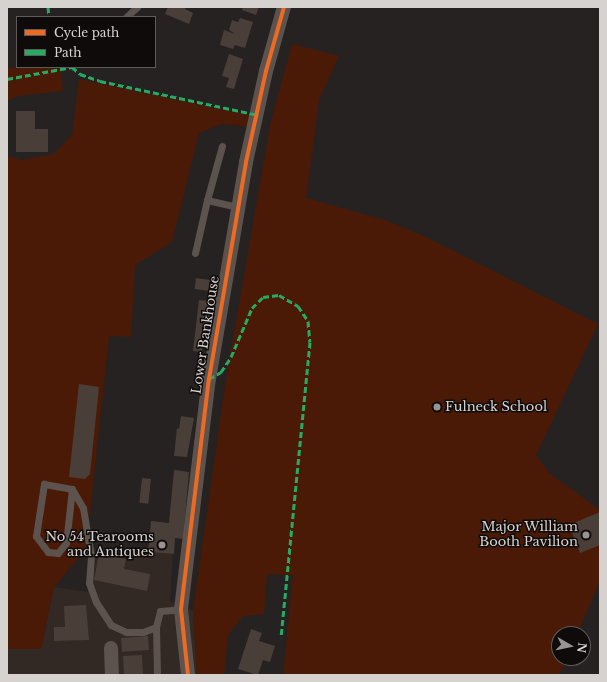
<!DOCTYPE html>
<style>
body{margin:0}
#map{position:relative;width:607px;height:682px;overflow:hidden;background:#252221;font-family:"Libre Baskerville",serif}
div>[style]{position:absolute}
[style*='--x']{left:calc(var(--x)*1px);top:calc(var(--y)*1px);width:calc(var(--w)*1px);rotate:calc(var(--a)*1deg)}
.built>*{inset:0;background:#322824}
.green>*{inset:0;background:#4b1a07}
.building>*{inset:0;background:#4a3e39;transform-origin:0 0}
.lane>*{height:7px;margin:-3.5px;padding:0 3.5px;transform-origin:3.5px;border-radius:3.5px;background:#5c524e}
.street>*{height:14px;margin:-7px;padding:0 7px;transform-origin:7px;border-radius:7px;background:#5c524e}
.quiet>*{height:3px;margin-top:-1.5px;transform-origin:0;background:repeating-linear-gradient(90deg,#26ab63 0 6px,transparent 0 9px)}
.cycleway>*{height:4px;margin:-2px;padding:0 2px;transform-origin:2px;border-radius:2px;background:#ed6a23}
.dots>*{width:11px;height:11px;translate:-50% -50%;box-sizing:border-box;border:2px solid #0e0b0a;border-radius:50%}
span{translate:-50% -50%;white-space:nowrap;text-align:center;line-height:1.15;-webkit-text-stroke:3px #0e0b0a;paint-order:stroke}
.street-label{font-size:13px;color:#d6d2d0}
.poi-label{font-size:13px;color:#d6d2d0}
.left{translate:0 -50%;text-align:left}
.right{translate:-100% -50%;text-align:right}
.frame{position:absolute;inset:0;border:8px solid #d6d2d0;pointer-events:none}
.legend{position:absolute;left:16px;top:16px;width:140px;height:52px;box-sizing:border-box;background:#0e0b0a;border:1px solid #5e5b59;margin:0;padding:5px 7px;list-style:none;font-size:12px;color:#d6d2d0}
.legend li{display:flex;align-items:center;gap:8px;height:20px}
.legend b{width:20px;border:1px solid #5e5b59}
.north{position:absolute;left:551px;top:626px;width:40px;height:40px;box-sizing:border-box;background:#0e0b0a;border:1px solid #5e5b59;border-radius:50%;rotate:99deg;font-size:11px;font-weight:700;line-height:16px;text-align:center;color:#d6d2d0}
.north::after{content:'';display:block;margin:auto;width:14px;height:18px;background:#989493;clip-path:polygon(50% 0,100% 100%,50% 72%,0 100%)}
</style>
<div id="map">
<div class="built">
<i style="clip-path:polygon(99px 548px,173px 554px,170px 601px,193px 611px,197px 675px,7px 675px,7px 649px,41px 649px,54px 587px,89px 592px)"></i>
</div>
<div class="green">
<i style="clip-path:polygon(292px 44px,339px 56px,319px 100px,306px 198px,385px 220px,426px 237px,598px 324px,536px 455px,549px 473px,600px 510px,600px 581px,577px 634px,559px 634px,559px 658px,567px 658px,559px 675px,283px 675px,293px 575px,267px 574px,264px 614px,243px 616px,228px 635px,224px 675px,197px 675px,193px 611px,224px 392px,270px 125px)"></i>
<i style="clip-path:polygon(60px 67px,63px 91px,18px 96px,7px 101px,7px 68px)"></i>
<i style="clip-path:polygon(79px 79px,252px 116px,249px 127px,222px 124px,199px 133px,172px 242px,135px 265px,131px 337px,109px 336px,86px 549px,54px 587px,41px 649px,7px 649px,7px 156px,22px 160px,54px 154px,72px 135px)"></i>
</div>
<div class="building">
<i style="clip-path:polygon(168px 7px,186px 7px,185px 9px,193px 13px,189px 24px,165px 14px)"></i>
<i style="clip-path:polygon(243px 7px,259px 7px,256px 15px,242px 10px)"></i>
<i style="clip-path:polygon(240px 18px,253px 22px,245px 48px,235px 45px,233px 49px,220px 45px,224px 30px,235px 34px,229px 30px,232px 20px,238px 22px)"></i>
<i style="clip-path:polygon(229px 54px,243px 59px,234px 89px,226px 87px,229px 78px,222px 76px)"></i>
<i style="clip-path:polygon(16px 111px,35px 111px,35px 129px,48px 129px,48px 152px,16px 152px)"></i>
<i style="left:196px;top:278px;width:14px;height:11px;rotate:8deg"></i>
<i style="clip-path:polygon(199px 300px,211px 301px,207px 338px,203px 337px,202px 352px,193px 351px)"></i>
<i style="clip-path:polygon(79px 384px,99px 387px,90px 474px,85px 479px,69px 477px)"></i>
<i style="clip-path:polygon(181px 416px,194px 418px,187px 457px,174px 456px,177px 428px,179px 429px)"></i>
<i style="clip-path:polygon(174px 470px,189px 472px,183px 539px,175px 538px,174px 554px,148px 552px,151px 521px,169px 523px)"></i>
<i style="left:142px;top:478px;width:9px;height:25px;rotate:6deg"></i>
<i style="clip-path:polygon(600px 512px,600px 545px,580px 553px,569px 525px)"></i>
<i style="clip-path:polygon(99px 554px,126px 559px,124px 569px,150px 574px,147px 591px,94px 580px)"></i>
<i style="clip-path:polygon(86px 605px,89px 640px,54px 641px,54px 627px,65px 627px,64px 606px)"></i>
<i style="clip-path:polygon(251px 629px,262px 633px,259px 641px,275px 646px,270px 662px,263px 660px,258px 675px,238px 669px)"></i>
<i style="left:148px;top:636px;width:14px;height:27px;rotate:86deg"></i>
<i style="left:142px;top:655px;width:20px;height:19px;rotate:87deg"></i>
</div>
<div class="lane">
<i style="--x:126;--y:17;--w:15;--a:-42"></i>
<i style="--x:222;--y:146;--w:56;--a:105.5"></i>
<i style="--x:207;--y:200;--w:32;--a:13"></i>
<i style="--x:195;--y:253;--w:54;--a:-77.2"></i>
<i style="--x:72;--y:489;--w:54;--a:96.3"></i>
<i style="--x:66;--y:543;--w:13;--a:129"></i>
<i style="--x:58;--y:553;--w:10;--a:-174"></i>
<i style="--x:48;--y:552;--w:20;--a:-127"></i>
<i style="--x:36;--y:536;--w:53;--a:-81.3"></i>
<i style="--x:44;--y:484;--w:28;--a:10"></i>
<i style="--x:72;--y:489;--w:22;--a:60"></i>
<i style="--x:83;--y:508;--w:49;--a:80.5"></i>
<i style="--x:91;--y:556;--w:27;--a:94"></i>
<i style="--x:89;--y:583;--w:20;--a:70"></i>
<i style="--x:96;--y:602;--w:27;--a:57"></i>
<i style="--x:111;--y:625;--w:17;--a:25"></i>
<i style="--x:126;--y:632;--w:17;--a:0"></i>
<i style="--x:143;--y:632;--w:14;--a:-21"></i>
<i style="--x:156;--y:627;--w:16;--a:-76"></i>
<i style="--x:160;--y:611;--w:21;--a:-5"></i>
<i style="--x:156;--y:627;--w:48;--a:88.8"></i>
</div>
<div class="street">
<i style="--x:111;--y:648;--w:27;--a:88"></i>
<i style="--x:188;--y:675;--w:66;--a:-96.1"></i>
<i style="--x:181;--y:609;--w:232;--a:-83.1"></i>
<i style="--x:209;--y:379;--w:220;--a:-80.3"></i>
<i style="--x:246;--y:162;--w:93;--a:-77.6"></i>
<i style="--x:266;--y:71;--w:66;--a:-74.3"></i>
</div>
<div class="quiet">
<i style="--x:48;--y:7;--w:10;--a:84"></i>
<i style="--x:7;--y:79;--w:66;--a:-10.5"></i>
<i style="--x:72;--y:67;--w:11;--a:41"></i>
<i style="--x:80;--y:74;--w:21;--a:19"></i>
<i style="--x:100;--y:81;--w:162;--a:12.1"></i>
<i style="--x:209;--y:379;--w:14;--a:-30"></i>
<i style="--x:221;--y:372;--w:18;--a:-56"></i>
<i style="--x:231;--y:357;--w:53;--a:-66.8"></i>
<i style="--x:252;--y:308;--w:16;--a:-45"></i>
<i style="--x:263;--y:297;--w:16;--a:-7"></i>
<i style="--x:279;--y:295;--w:22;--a:30"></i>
<i style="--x:298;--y:306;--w:18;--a:56"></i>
<i style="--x:308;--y:321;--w:21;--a:85"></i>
<i style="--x:310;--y:342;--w:297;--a:95.6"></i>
</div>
<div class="cycleway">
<i style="--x:188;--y:675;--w:66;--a:-96.1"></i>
<i style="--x:181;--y:609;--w:232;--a:-83.1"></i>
<i style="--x:209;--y:379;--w:220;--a:-80.3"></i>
<i style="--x:246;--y:162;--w:93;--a:-77.6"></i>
<i style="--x:266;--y:71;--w:66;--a:-74.3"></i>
</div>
<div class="dots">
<i style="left:437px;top:407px;background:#989493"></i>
<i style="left:586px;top:535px;background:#989493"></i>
<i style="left:162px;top:545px;background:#989493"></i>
</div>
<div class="street-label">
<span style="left:206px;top:335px;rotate:-81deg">Lower Bankhouse</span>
</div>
<div class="poi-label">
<span class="left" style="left:445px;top:407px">Fulneck School</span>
<span class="right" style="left:578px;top:535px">Major William<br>Booth Pavilion</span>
<span class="right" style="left:154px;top:545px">No 54 Tearooms<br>and Antiques</span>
</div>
<div class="frame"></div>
<ul class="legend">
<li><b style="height:5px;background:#ed6a23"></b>Cycle path</li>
<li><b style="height:5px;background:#26ab63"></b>Path</li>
</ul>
<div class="north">N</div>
</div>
